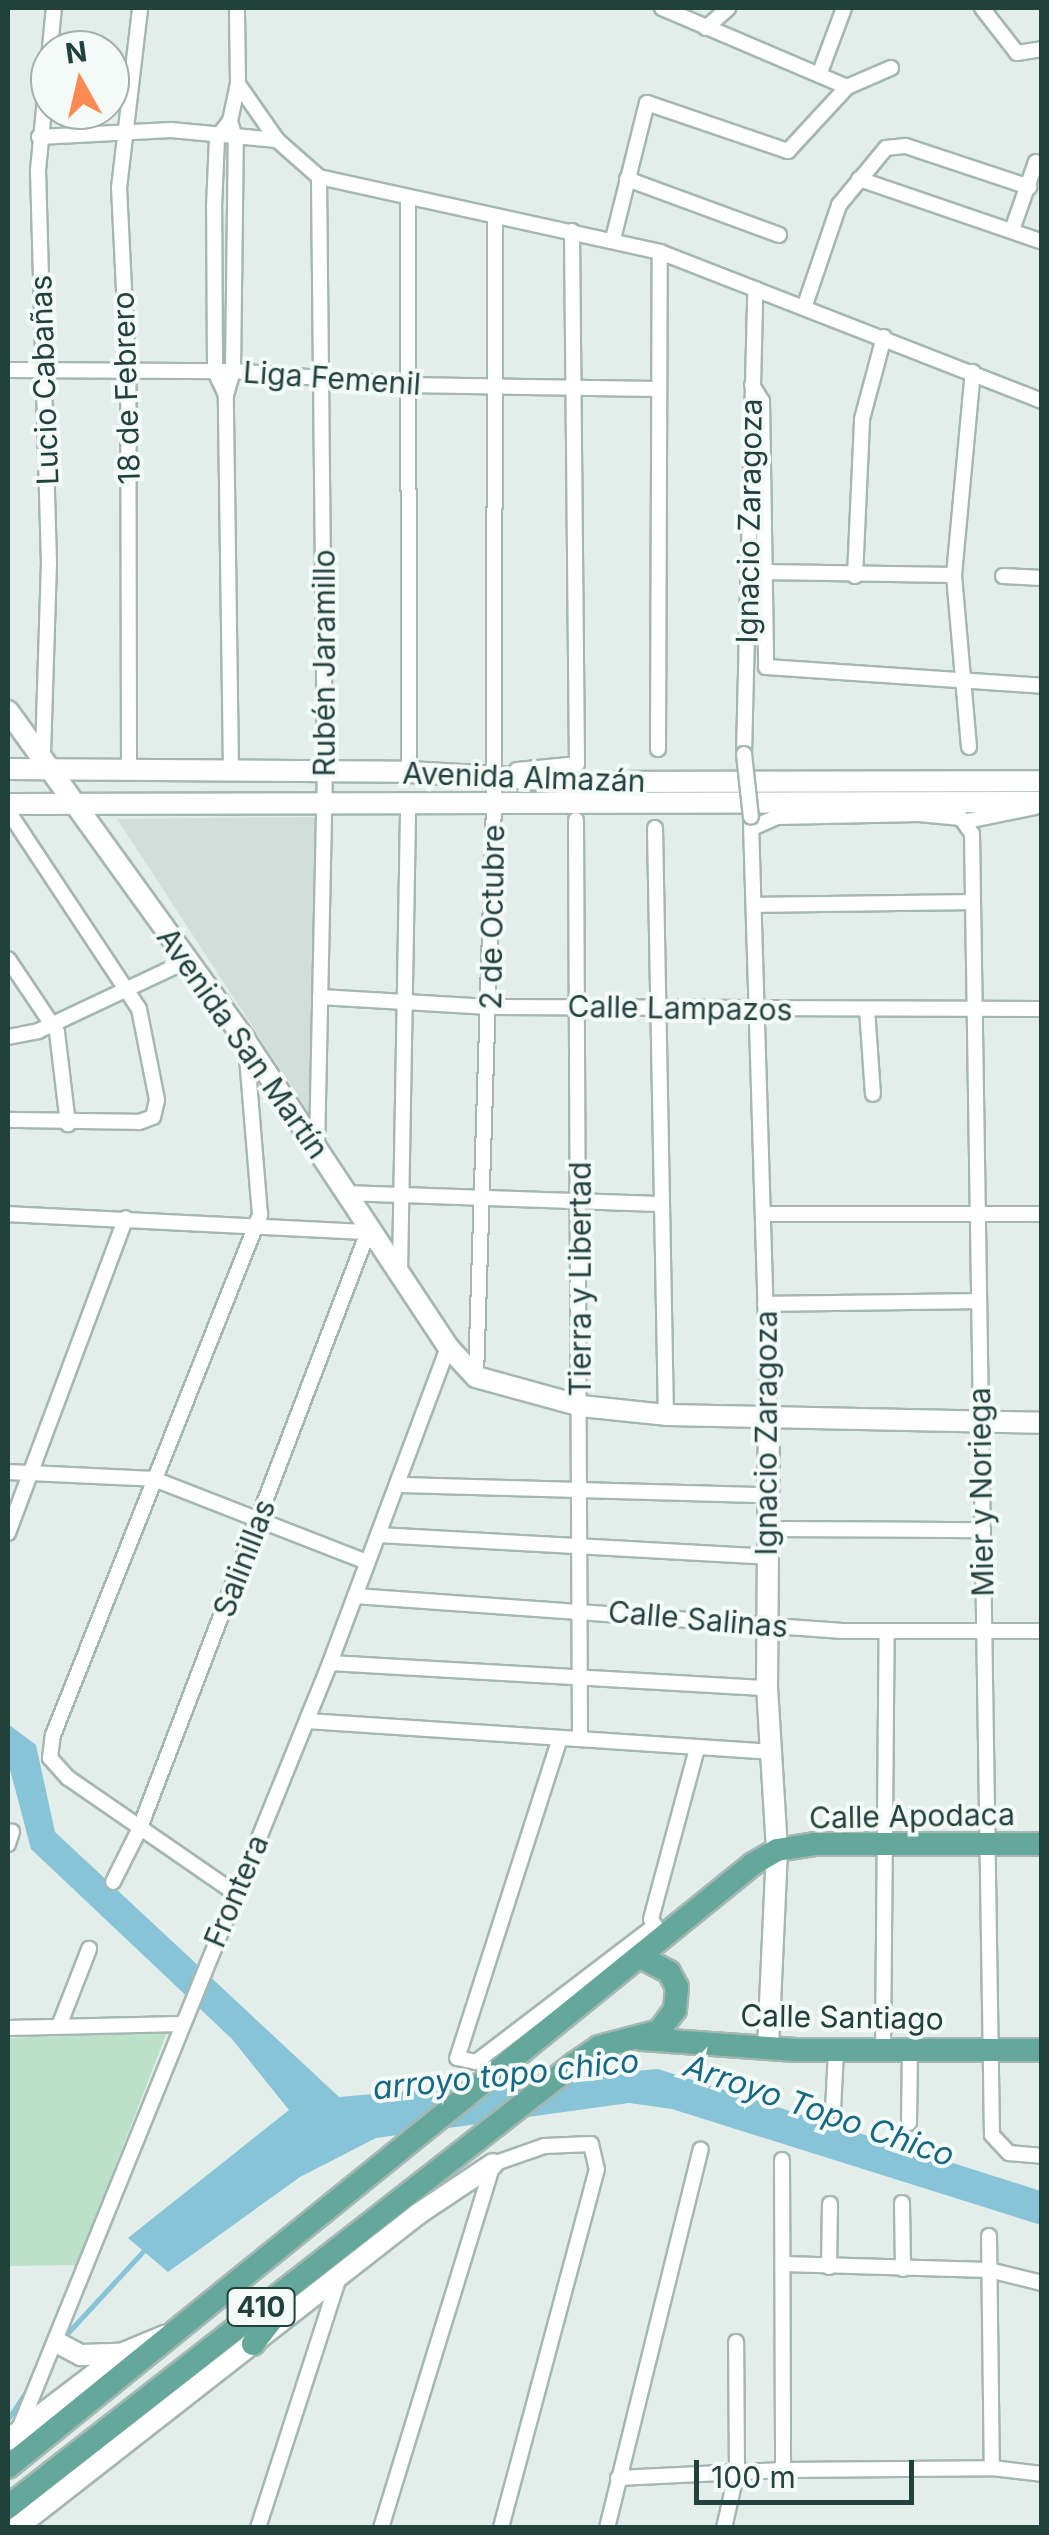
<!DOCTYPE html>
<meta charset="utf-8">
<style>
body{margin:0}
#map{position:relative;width:1049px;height:2535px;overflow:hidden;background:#e3eeea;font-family:Inter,sans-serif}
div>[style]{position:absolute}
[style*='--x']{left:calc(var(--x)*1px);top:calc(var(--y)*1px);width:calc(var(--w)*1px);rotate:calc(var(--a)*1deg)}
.built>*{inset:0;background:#d1ded9}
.green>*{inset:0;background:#bbe1c8}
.water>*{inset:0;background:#87c4d7}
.stream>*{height:5px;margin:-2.5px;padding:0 2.5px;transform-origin:2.5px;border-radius:2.5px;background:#87c4d7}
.roads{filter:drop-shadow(2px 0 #a5b7b2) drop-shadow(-2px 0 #a5b7b2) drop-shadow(0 2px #a5b7b2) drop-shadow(0 -2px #a5b7b2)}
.street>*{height:14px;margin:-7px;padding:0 7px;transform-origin:7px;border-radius:7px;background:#fff}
.secondary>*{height:20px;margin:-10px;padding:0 10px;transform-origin:10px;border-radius:10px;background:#fff}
.primary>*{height:22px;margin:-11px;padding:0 11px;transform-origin:11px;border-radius:11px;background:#64a79b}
.bridges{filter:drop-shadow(2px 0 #a5b7b2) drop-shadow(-2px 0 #a5b7b2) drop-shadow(0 2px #a5b7b2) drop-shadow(0 -2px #a5b7b2)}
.street-bridge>*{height:14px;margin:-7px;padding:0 7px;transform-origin:7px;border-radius:7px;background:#fff}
span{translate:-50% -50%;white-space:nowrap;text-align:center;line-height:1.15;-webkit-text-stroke:8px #f4faf8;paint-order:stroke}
.shield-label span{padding:2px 8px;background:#f4faf8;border:2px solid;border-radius:8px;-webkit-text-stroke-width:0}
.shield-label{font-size:28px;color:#21413b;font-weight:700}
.street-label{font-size:30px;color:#21413b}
.water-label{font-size:32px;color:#166883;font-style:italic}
.frame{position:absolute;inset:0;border:10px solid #21413b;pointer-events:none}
.north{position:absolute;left:30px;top:30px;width:100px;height:100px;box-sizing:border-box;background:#f4faf8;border:2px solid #a0b0ac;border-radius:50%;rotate:352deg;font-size:28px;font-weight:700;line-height:40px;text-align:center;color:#21413b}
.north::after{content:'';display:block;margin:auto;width:35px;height:45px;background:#fc8b53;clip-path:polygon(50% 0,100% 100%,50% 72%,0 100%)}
.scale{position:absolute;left:694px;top:2460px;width:220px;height:45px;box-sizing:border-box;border:5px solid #21413b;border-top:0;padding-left:12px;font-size:30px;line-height:35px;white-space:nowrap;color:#21413b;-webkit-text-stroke:8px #f4faf8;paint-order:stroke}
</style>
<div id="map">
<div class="built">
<i style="clip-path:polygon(315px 817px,315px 1122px,117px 819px)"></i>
</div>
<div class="green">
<i style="clip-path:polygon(167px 2032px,77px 2265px,9px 2266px,8px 2298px,8px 2038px)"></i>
</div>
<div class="water">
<i style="clip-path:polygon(8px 1724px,36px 1745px,55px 1832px,339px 2097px,658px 2069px,1041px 2191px,1041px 2225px,672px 2109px,629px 2103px,376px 2138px,300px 2177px,168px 2272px,128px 2238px,289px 2110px,232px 2039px,31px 1849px,8px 1762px)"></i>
</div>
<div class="stream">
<i style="--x:63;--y:2338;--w:121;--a:-47.3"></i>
<i style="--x:8;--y:2419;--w:42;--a:-56.7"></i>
</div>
<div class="roads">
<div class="street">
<i style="--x:662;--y:8;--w:201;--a:23.1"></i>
<i style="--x:982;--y:8;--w:57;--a:52.1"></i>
<i style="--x:1017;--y:53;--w:25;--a:-9"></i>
<i style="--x:706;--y:28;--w:30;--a:-42"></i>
<i style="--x:819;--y:75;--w:72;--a:-69.5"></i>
<i style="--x:238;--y:84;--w:68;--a:55.1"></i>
<i style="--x:277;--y:140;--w:56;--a:41.4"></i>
<i style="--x:319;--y:177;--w:349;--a:12.4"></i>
<i style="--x:660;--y:252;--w:410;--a:21.3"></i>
<i style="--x:39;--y:137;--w:132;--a:-3"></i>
<i style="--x:171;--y:130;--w:106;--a:5.4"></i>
<i style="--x:627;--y:179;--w:162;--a:20.2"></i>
<i style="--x:859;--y:179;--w:191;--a:18.9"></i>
<i style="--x:408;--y:200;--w:572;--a:89.9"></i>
<i style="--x:1012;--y:230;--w:72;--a:-70.6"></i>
<i style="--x:613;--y:239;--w:140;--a:-76"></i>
<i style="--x:647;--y:103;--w:149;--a:18.8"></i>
<i style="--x:788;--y:151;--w:87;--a:-47.3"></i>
<i style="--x:847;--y:87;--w:48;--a:-23.4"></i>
<i style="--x:805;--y:305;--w:106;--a:-71.2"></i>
<i style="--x:839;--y:205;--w:74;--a:-50.5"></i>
<i style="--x:886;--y:148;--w:20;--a:-6"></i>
<i style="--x:906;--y:146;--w:130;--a:18.4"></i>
<i style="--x:8;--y:370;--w:225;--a:0.3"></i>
<i style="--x:233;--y:371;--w:174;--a:4.6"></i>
<i style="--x:406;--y:385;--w:251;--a:0.9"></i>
<i style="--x:752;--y:385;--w:19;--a:58"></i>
<i style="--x:762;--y:401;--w:266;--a:89.1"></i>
<i style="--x:766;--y:667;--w:277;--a:3.9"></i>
<i style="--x:226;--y:395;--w:26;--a:-115"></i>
<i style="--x:215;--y:371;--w:164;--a:-90.3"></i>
<i style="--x:214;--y:207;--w:69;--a:-87.5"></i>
<i style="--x:217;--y:138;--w:21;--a:-53"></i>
<i style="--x:764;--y:572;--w:190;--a:0.9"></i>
<i style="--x:855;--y:576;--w:157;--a:-87.4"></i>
<i style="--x:862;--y:419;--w:85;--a:-75"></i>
<i style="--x:1003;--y:576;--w:39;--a:3"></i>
<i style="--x:969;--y:747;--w:173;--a:-95"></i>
<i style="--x:954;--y:575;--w:204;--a:-84.7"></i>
<i style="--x:658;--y:749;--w:497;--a:-89.8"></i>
<i style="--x:43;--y:753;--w:189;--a:-88.2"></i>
<i style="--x:49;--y:564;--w:394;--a:-91.6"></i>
<i style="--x:38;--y:170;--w:163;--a:-84.4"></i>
<i style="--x:744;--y:754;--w:465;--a:-88.6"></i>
<i style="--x:129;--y:770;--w:399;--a:-90.1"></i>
<i style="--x:128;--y:371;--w:183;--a:-92.8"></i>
<i style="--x:119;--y:188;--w:181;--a:-83.3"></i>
<i style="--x:231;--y:770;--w:375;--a:-90.8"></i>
<i style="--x:226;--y:395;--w:25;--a:-74"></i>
<i style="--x:233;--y:371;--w:230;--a:-89.3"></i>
<i style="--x:236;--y:141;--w:21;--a:-107"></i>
<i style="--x:230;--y:121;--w:38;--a:-78"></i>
<i style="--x:238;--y:84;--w:76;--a:-90.8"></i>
<i style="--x:517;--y:770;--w:60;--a:-5.7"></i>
<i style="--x:577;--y:764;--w:533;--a:-90.54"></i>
<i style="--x:8;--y:811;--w:237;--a:56.5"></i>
<i style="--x:139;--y:1009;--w:93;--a:78.8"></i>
<i style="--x:157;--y:1100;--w:17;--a:103"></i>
<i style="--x:153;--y:1117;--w:15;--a:160"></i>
<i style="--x:139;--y:1122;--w:131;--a:-179.1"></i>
<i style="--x:576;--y:820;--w:918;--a:89.75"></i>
<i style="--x:967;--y:821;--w:69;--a:-11.6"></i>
<i style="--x:751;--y:823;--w:598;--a:88.28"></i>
<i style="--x:655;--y:828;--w:587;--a:88.93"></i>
<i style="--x:752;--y:828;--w:27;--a:-24"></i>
<i style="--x:777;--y:817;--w:142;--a:-1.2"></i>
<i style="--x:919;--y:814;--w:42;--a:5.4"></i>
<i style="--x:961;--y:818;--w:19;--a:55"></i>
<i style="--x:972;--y:834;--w:1301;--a:89.12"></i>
<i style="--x:992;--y:2135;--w:25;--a:47"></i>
<i style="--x:1009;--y:2153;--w:33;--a:5"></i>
<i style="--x:755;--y:905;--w:214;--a:-0.8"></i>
<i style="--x:8;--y:959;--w:88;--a:56.1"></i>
<i style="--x:57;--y:1032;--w:93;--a:83.2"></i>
<i style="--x:320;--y:997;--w:170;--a:3.4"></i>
<i style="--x:490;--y:1007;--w:552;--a:0.21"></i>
<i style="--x:867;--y:1009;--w:85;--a:86"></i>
<i style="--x:8;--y:1037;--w:31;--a:-11"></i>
<i style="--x:38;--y:1031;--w:165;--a:-25.2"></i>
<i style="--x:317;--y:1149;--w:378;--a:-88.8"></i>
<i style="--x:325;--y:771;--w:594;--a:-90.58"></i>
<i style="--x:344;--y:1193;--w:315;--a:2"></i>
<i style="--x:8;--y:1214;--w:360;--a:2.9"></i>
<i style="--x:368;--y:1232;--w:640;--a:110.95"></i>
<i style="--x:139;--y:1830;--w:58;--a:116.6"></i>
<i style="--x:763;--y:1214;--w:279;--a:0"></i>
<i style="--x:400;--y:1272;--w:468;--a:-89"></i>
<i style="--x:765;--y:1304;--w:213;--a:-0.8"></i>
<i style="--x:476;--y:1377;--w:572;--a:-88.2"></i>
<i style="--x:494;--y:805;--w:587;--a:-89.9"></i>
<i style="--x:8;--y:1472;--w:146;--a:2.7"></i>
<i style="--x:154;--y:1479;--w:229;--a:21.3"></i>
<i style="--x:399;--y:1485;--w:369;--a:1.6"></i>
<i style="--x:768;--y:1529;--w:215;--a:0.3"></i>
<i style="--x:8;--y:1533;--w:336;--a:-69.5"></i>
<i style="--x:378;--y:1535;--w:390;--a:3.2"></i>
<i style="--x:355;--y:1596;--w:486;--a:4.1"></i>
<i style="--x:840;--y:1631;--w:202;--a:0"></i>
<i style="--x:330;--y:1663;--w:438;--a:3.3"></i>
<i style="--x:307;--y:1721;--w:464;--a:3.8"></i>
<i style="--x:560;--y:1738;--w:336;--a:107.8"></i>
<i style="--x:457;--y:2058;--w:19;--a:12"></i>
<i style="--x:476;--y:2062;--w:223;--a:-37.3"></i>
<i style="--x:8;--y:1844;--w:13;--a:-72"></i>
<i style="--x:235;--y:1893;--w:203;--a:-145.4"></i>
<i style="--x:68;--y:1778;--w:27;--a:-132"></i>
<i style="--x:50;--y:1758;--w:23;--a:-83"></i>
<i style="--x:53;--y:1735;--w:560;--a:-68.29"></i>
<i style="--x:260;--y:1215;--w:170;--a:-94.7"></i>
<i style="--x:659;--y:1932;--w:15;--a:-122"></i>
<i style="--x:651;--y:1919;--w:177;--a:-74.9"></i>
<i style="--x:59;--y:2026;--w:83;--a:-68.7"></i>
<i style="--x:8;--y:2028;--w:174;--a:-1.3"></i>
<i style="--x:883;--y:2050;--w:418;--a:-89.5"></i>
<i style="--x:833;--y:2110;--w:60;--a:-87.1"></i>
<i style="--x:909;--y:2123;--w:73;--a:-89.2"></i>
<i style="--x:782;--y:2160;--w:310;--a:89.8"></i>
<i style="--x:902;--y:2203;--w:66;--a:89.1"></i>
<i style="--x:989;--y:2236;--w:232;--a:89.3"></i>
<i style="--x:783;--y:2264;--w:206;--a:1.7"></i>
<i style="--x:989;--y:2270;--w:55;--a:13.8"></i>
<i style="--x:829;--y:2267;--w:63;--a:-89.1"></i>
<i style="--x:19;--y:2429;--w:827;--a:-67.9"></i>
<i style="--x:330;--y:1663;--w:337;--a:-69.5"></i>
<i style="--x:618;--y:2478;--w:165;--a:-2.8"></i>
<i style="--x:783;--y:2470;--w:209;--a:-0.5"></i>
<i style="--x:992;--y:2468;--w:50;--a:6.8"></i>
<i style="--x:258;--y:2528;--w:264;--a:-72.1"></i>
<i style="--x:381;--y:2528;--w:381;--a:-72.9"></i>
<i style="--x:493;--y:2164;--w:54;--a:-19.4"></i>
<i style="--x:544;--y:2146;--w:47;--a:-2.4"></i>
<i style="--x:591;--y:2144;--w:26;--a:77"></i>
<i style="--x:597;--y:2169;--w:372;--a:105"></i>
<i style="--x:607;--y:2528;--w:390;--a:-76.1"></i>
<i style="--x:724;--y:2528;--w:58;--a:-77.2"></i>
<i style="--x:737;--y:2471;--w:129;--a:-90.4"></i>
</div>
<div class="secondary">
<i style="--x:8;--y:711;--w:405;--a:54.2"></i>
<i style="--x:245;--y:1040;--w:368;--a:56.5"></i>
<i style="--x:448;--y:1347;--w:41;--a:47"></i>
<i style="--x:476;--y:1377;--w:109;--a:15.4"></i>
<i style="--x:581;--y:1406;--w:85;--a:6"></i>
<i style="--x:666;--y:1415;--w:376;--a:1.2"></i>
<i style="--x:8;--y:769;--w:401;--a:0.4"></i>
<i style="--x:409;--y:772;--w:174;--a:3.3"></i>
<i style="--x:583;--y:782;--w:459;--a:-0.1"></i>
<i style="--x:8;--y:804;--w:1034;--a:-0.11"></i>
<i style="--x:768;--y:2048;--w:198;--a:-87.4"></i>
<i style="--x:777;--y:1850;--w:162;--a:-93.5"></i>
<i style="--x:767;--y:1688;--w:267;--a:-89.6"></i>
<i style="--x:58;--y:2343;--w:26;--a:28"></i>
<i style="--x:81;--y:2355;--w:38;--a:-2"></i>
<i style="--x:8;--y:2440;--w:142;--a:-37.3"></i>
<i style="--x:121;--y:2354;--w:47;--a:-22.7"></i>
<i style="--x:16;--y:2528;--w:510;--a:-37.99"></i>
<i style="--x:418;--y:2214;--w:90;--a:-33.7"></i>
</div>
<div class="primary">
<i style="--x:642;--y:2039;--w:154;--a:4.1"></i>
<i style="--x:796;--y:2050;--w:246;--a:0"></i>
<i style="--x:253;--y:2344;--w:51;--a:-52.2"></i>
<i style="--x:8;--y:2467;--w:958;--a:-38.99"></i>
<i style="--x:753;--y:1864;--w:28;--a:-30"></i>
<i style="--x:777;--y:1850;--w:38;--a:-9"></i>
<i style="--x:815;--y:1844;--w:227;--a:0"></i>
<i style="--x:8;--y:2507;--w:719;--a:-38.05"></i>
<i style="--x:574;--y:2064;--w:30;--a:-34"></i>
<i style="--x:599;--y:2047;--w:62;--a:-14.9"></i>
<i style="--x:659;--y:2031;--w:26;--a:-53"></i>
<i style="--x:675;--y:2010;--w:23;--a:-85"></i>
<i style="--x:677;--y:1987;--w:17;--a:-118"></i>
<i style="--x:669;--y:1972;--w:32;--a:-152"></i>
</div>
</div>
<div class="bridges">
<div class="street-bridge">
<i style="--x:744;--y:754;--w:63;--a:83.7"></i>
</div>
</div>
<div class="shield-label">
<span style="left:261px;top:2307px">410</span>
</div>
<div class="street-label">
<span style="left:332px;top:378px;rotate:4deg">Liga Femenil</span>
<span style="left:44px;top:380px;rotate:-92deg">Lucio Cabañas</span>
<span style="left:126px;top:388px;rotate:-92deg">18 de Febrero</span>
<span style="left:749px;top:521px;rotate:-89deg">Ignacio Zaragoza</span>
<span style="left:324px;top:663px;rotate:-90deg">Rubén Jaramillo</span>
<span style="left:524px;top:777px;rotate:2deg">Avenida Almazán</span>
<span style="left:492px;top:917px;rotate:-89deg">2 de Octubre</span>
<span style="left:680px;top:1008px;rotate:1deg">Calle Lampazos</span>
<span style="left:243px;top:1043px;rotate:55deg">Avenida San Martín</span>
<span style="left:580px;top:1279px;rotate:-90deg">Tierra y Libertad</span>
<span style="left:766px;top:1433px;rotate:-90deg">Ignacio Zaragoza</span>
<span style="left:981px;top:1492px;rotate:-91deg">Mier y Noriega</span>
<span style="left:244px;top:1558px;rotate:-69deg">Salinillas</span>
<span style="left:698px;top:1619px;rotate:5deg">Calle Salinas</span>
<span style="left:912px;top:1816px;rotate:-1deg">Calle Apodaca</span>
<span style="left:236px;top:1891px;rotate:-67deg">Frontera</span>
<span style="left:842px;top:2017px;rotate:1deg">Calle Santiago</span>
</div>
<div class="water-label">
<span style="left:506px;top:2075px;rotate:-6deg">arroyo topo chico</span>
<span style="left:819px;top:2111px;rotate:19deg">Arroyo Topo Chico</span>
</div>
<div class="frame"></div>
<div class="north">N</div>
<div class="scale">100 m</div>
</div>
